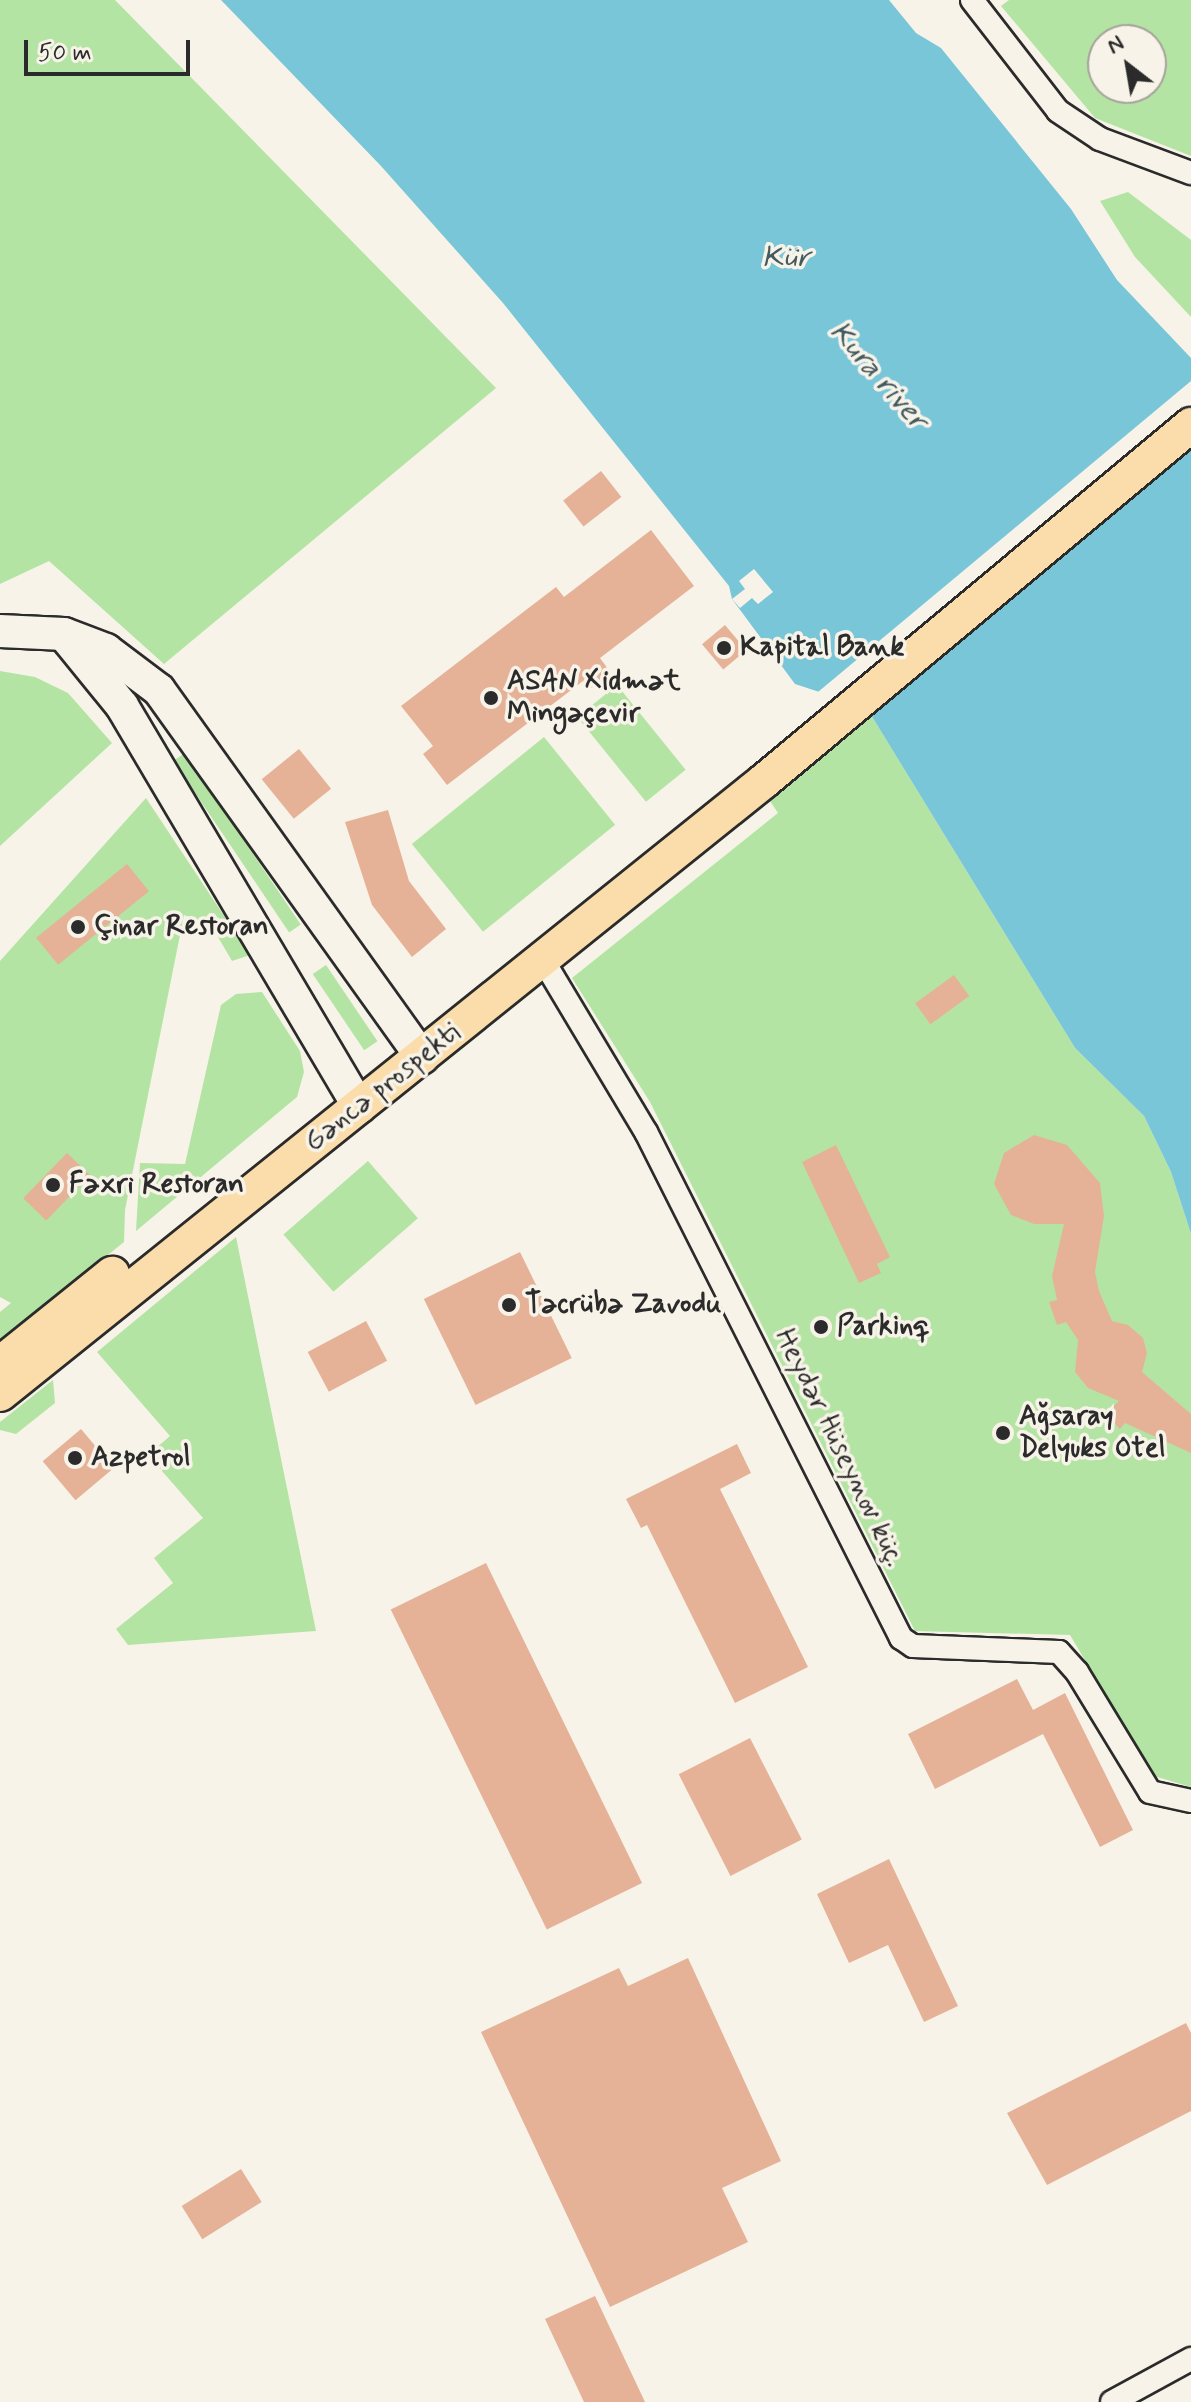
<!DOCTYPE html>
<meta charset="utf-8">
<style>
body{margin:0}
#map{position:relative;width:1191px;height:2402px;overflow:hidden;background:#f7f3e8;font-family:Mynerve,sans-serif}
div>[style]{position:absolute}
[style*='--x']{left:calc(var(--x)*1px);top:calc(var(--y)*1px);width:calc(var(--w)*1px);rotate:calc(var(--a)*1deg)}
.green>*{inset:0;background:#b4e4a3;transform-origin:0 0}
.water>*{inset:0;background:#7ac6d9}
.pier>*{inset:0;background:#f7f3e8}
.building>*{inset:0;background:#e5b298;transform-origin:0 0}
.roads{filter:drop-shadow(2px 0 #2b2b2b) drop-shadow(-2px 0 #2b2b2b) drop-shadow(0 2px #2b2b2b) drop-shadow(0 -2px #2b2b2b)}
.minor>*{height:22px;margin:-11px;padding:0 11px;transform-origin:11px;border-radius:11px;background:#f7f3e8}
.secondary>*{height:32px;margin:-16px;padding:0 16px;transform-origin:16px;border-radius:16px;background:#f7f3e8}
.primary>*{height:34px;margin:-17px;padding:0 17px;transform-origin:17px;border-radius:17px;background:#fbddab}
.dots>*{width:22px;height:22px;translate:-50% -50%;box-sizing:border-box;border:4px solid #f7f3e8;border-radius:50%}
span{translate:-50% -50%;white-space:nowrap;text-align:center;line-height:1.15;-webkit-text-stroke:7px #f7f3e8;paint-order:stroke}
.poi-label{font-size:28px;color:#2b2b2b;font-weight:700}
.left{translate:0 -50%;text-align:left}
.street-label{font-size:28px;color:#2b2b2b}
.water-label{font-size:30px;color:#435a5f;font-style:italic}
.north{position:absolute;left:1087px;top:24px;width:80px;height:80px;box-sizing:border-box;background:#f7f3e8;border:2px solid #a5a39c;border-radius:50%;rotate:329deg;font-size:22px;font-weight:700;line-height:32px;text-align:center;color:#2b2b2b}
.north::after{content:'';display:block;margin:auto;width:28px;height:36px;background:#2b2b2b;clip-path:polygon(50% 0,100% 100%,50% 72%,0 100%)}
.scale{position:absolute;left:24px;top:40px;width:166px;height:36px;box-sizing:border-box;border:4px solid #2b2b2b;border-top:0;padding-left:10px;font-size:24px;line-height:28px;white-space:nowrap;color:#2b2b2b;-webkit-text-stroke:6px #f7f3e8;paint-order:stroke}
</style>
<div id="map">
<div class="green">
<i style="clip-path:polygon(0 0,115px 0,496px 388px,164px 664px,49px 561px,0 584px)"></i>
<i style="clip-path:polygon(evenodd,1009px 0,1191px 0,1191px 156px,1095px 118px,1001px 6px,1009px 0,1151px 40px,1151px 88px,1103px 88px,1103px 40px,1151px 40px)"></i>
<i style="clip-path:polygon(1128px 192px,1191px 240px,1191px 317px,1135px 257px,1100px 201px)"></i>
<i style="clip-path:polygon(0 671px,35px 677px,68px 693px,112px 743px,0 846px)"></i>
<i style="left:617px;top:685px;width:109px;height:51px;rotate:51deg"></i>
<i style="clip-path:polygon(871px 715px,1075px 1048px,1144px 1116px,1171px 1172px,1191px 1234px,1191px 1787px,1154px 1776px,1070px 1635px,915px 1631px,650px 1102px,572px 978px,778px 813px,770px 801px)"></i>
<i style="left:544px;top:737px;width:113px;height:170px;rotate:51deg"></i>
<i style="left:185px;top:753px;width:207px;height:14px;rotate:56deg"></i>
<i style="clip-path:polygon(146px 798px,250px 955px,232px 961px,211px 925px,184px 915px,125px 1210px,124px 1242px,0 1342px,0 1312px,11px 1303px,0 1297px,0 961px)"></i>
<i style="left:326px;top:965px;width:92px;height:16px;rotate:56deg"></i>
<i style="clip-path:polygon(262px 992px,300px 1051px,304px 1072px,297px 1097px,136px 1231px,140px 1163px,185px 1164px,221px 1005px,236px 994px)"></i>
<i style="left:368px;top:1161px;width:76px;height:112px;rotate:49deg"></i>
<i style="clip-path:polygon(236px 1237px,316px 1631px,128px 1645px,116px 1629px,173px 1583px,154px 1558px,203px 1518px,148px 1455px,170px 1436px,97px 1352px)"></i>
<i style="clip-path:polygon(53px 1380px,55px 1403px,16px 1434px,0 1430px,0 1422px)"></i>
</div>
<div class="water">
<i style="clip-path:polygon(221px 0,889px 0,916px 33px,941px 48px,1071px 209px,1117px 280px,1191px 358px,1191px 1234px,1171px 1172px,1144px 1116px,1075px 1048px,871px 715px,850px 702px,795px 684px,732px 599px,729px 586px,503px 303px,381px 166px)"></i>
</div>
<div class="pier">
<i style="clip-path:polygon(1191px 381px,1191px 438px,849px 705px,812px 697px)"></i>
<i style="clip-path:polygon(754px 569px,773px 592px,758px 604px,752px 598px,740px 608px,732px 599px,745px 589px,739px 581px)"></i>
</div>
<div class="building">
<i style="left:601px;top:471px;width:33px;height:48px;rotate:52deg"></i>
<i style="clip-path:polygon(651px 530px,694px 586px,600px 658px,611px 673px,590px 689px,583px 681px,447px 785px,423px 754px,433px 746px,401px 706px,556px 587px,564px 597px)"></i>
<i style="left:725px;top:625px;width:33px;height:30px;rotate:50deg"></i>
<i style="left:299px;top:749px;width:51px;height:48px;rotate:51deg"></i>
<i style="clip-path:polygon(388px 810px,409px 881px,446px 929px,412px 957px,372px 905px,345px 822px)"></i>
<i style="left:127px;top:864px;width:35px;height:117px;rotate:51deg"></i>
<i style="left:954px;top:975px;width:26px;height:48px;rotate:54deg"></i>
<i style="clip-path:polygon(1034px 1135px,1067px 1145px,1100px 1183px,1104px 1216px,1095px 1272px,1099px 1291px,1112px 1321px,1128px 1325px,1143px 1338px,1147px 1353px,1142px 1372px,1191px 1414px,1191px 1453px,1125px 1423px,1120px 1429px,1105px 1414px,1119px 1401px,1088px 1388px,1075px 1372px,1078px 1340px,1066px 1322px,1057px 1325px,1049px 1302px,1057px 1300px,1052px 1276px,1064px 1224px,1034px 1224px,1011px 1215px,994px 1184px,1004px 1153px)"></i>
<i style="clip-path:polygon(836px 1145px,890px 1257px,877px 1264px,881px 1273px,859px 1283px,802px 1162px)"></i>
<i style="left:67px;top:1153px;width:32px;height:63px;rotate:44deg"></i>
<i style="left:520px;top:1252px;width:118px;height:107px;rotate:64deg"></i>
<i style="left:366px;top:1321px;width:45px;height:66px;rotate:62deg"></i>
<i style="left:81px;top:1429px;width:51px;height:50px;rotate:50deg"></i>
<i style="clip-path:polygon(737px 1444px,751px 1473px,720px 1489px,808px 1667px,735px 1703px,647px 1525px,641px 1528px,626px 1499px)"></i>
<i style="left:486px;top:1563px;width:356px;height:106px;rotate:64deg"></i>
<i style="clip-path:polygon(1017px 1679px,1033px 1710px,1065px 1693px,1133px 1830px,1100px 1847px,1043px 1734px,935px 1789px,908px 1734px)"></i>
<i style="left:750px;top:1738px;width:114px;height:80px;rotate:63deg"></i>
<i style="clip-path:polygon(889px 1859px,958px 2006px,924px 2022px,888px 1945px,849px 1963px,817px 1894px)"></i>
<i style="clip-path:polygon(688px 1958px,781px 2161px,722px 2188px,748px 2242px,610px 2307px,481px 2032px,619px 1968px,628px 1986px)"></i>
<i style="clip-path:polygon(1186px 2023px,1191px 2033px,1191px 2111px,1047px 2185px,1007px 2113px)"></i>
<i style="left:241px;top:2169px;width:39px;height:70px;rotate:58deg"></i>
<i style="clip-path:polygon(595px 2296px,645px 2402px,584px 2402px,545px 2319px)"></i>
</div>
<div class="roads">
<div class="minor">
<i style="--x:972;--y:0;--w:140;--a:52.2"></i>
<i style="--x:1058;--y:111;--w:50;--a:33.7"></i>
<i style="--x:1100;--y:139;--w:97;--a:20.5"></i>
<i style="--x:543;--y:960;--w:200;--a:59.1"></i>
<i style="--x:646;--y:1132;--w:567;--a:63.25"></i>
<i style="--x:901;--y:1638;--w:14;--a:34"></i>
<i style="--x:913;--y:1646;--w:146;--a:2.4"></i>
<i style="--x:1059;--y:1652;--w:27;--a:48"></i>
<i style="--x:1077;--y:1672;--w:140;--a:58.7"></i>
<i style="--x:1150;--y:1792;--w:42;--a:12.4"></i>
<i style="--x:1112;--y:2402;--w:90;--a:-28.6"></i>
</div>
<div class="secondary">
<i style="--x:0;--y:631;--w:64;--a:2.7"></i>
<i style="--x:64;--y:634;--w:45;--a:20.9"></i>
<i style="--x:106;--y:650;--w:66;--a:37"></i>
<i style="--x:159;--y:690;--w:452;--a:54.4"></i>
<i style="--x:66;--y:637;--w:89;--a:50.9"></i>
<i style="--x:122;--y:706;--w:466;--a:59.4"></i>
</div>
<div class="primary">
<i style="--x:0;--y:1364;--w:144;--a:-38.8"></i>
<i style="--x:0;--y:1394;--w:980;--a:-38.74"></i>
<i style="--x:764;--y:781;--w:556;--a:-39.82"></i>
</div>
</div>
<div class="dots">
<i style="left:724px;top:648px;background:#2b2b2b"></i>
<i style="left:491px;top:698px;background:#2b2b2b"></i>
<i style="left:78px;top:927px;background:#2b2b2b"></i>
<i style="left:53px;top:1185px;background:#2b2b2b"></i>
<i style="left:509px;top:1305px;background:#2b2b2b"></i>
<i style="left:821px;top:1327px;background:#2b2b2b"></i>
<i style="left:1003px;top:1433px;background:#2b2b2b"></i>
<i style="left:75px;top:1458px;background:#2b2b2b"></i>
</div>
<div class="poi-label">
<span class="left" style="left:740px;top:648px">Kapital Bank</span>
<span class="left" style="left:507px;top:698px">ASAN Xidmət<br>Mingəçevir</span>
<span class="left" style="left:94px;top:927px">Çinar Restoran</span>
<span class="left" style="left:69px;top:1185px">Fəxri Restoran</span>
<span class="left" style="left:525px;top:1305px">Təcrübə Zavodu</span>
<span class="left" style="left:837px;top:1327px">Parkinq</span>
<span class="left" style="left:1019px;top:1433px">Ağsaray<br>Delyuks Otel</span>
<span class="left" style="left:91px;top:1458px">Azpetrol</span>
</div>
<div class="street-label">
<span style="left:383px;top:1088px;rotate:-38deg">Gəncə prospekti</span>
<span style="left:839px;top:1448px;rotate:64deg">Heydər Hüseynov küç.</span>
</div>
<div class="water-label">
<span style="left:786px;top:258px">Kür</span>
<span style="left:878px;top:376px;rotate:49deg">Kura river</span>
</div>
<div class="north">N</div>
<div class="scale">50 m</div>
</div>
